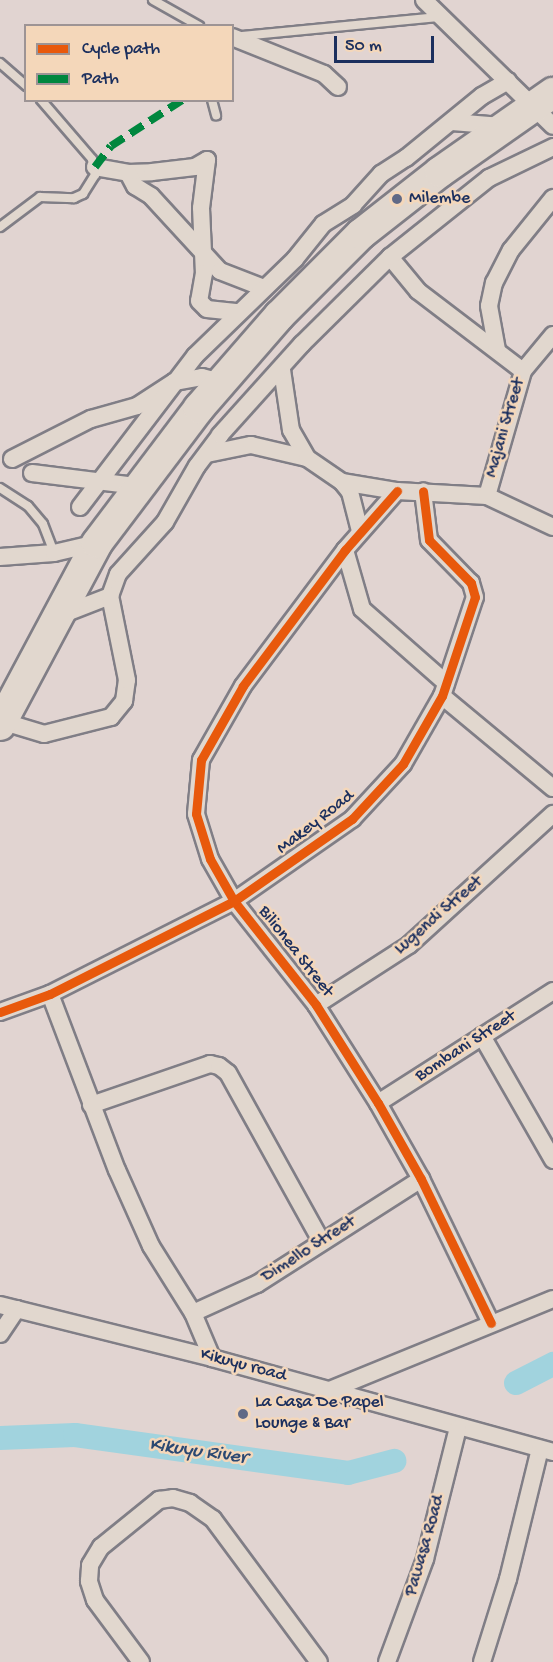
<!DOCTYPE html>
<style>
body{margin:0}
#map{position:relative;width:553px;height:1662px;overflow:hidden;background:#e1d4d1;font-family:"Gochi Hand",sans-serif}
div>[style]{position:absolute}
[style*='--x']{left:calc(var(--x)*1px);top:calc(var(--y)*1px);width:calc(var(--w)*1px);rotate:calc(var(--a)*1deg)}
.river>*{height:24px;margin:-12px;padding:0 12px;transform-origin:12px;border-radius:12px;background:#a1d3de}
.roads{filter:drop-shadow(2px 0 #807e86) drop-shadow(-2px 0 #807e86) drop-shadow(0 2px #807e86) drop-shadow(0 -2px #807e86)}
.lane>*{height:8px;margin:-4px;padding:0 4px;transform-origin:4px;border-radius:4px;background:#e1d7ce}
.street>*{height:16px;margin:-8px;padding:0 8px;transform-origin:8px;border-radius:8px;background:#e1d7ce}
.highway>*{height:30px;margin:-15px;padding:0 15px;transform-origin:15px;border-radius:15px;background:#e1d7ce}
.quiet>*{height:8px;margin-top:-4px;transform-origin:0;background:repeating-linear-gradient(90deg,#00873e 0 15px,transparent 0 23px)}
.cycleway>*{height:9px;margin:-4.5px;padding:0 4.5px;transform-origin:4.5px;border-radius:4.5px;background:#e8590c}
.dots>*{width:16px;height:16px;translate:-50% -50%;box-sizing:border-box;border:3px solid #f4d7ba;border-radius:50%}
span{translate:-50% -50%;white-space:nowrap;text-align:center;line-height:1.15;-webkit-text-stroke:5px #f4d7ba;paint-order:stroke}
.poi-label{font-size:18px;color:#1b2f5e}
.left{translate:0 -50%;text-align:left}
.street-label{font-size:18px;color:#1b2f5e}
.water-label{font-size:20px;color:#2b4872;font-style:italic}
.legend{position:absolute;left:24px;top:24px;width:210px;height:78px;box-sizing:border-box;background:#f4d7ba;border:2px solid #9d9495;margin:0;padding:8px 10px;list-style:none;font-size:18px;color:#1b2f5e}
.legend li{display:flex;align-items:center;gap:12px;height:30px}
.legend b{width:30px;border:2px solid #9d9495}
.scale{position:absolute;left:334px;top:36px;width:100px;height:27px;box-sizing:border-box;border:3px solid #1b2f5e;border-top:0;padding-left:8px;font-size:18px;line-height:21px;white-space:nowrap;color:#1b2f5e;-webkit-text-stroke:4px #f4d7ba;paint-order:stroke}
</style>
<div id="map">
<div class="river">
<i style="--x:516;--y:1383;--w:42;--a:-27.2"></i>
<i style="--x:0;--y:1438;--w:75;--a:-2.3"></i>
<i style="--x:75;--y:1435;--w:276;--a:7.9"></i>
<i style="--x:348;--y:1473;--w:48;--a:-14.6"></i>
</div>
<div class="roads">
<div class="lane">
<i style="--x:153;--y:0;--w:53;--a:29.5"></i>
<i style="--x:242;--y:36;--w:200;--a:-5.5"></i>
<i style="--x:0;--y:63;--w:35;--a:41"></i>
<i style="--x:212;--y:100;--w:16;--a:75"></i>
<i style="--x:0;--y:227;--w:50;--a:-36.9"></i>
<i style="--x:40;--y:197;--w:34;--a:2"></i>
<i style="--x:74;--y:198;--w:10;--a:-24"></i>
<i style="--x:83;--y:194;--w:22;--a:-58"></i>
<i style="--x:95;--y:175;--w:16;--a:-101"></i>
<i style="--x:92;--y:159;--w:78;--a:-130.8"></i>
<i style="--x:0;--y:488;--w:33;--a:33"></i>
<i style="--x:28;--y:506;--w:23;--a:50"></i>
<i style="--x:43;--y:524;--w:31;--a:69"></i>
</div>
<div class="street">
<i style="--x:424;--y:0;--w:180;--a:44.3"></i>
<i style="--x:232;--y:37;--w:99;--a:21.9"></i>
<i style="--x:324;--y:74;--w:19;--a:43"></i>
<i style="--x:452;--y:122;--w:50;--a:4.6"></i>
<i style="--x:95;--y:167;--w:34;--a:10"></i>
<i style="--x:128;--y:173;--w:24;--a:-2"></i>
<i style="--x:152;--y:172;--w:43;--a:-6.6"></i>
<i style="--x:195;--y:167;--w:14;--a:-30"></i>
<i style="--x:207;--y:160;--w:48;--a:97.1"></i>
<i style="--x:201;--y:208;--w:65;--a:87.4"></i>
<i style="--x:204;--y:273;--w:28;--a:100"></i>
<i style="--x:199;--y:301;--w:11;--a:45"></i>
<i style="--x:207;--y:309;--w:31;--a:6"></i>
<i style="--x:128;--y:173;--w:15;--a:62"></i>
<i style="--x:135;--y:186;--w:19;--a:32"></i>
<i style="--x:151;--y:196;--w:102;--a:47.4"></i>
<i style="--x:220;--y:271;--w:47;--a:21.1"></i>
<i style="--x:390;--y:257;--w:44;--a:50.5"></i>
<i style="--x:418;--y:291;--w:132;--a:37.3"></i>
<i style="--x:497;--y:350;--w:45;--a:-100.3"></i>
<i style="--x:489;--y:306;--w:24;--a:-78"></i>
<i style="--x:494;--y:283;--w:37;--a:-63"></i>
<i style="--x:511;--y:250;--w:67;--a:-51.1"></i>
<i style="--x:282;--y:370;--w:61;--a:81.5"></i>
<i style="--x:291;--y:430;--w:32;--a:60"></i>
<i style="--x:207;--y:454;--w:45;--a:-11.6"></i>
<i style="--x:251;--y:445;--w:57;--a:13.1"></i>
<i style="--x:307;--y:458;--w:42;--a:34.4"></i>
<i style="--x:342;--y:482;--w:13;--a:51"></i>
<i style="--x:350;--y:492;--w:40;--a:75.6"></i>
<i style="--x:12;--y:459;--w:89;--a:-26.9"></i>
<i style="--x:91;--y:419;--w:48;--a:-15.8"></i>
<i style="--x:137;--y:406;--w:44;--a:-33"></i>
<i style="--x:174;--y:382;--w:28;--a:-10"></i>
<i style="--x:202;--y:377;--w:20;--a:15"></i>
<i style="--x:32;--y:473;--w:106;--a:7.1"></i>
<i style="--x:342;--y:482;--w:56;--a:9.3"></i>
<i style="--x:397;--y:491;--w:90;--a:3.2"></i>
<i style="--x:487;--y:496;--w:73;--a:25.2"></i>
<i style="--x:397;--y:491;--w:79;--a:131.4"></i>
<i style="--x:345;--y:550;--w:170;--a:126.9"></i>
<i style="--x:243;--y:686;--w:85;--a:119.6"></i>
<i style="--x:201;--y:760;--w:54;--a:95.3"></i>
<i style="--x:196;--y:814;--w:47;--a:72.7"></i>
<i style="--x:210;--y:859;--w:48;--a:60.3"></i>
<i style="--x:234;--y:901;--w:132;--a:51.7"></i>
<i style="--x:316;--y:1005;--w:116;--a:57.7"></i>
<i style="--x:378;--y:1103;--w:87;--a:60.5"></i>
<i style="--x:421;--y:1179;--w:160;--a:64.1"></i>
<i style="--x:487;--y:496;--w:130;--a:-73.9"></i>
<i style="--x:523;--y:371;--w:47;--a:-50.2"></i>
<i style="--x:80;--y:507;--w:190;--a:-52.7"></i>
<i style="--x:195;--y:356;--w:139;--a:-44.1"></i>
<i style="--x:295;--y:259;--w:45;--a:-51.3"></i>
<i style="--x:323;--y:224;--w:36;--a:-32"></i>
<i style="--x:353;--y:205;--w:42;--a:-47.9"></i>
<i style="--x:381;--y:174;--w:30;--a:-33"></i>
<i style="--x:406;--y:158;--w:98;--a:-39.2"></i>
<i style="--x:482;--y:96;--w:30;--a:-30"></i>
<i style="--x:345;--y:550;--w:61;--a:73.9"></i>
<i style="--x:362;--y:609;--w:112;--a:41.4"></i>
<i style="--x:0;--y:557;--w:54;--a:-4.2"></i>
<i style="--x:54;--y:553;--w:44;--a:-13.1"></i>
<i style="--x:61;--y:615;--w:53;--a:-21.2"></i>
<i style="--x:110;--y:596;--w:23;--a:-70"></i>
<i style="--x:118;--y:574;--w:70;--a:-47.9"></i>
<i style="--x:165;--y:522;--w:64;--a:-60.3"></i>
<i style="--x:197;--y:466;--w:39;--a:-53"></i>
<i style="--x:220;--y:435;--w:122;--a:-48"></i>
<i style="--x:302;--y:344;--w:124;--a:-44.7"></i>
<i style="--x:390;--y:257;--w:127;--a:-38.6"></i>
<i style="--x:489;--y:178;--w:71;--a:-25.8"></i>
<i style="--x:442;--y:696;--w:144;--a:39.7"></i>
<i style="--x:1;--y:721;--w:45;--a:16.8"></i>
<i style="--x:44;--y:734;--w:69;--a:-14.2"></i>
<i style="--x:111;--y:717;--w:21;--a:-51"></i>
<i style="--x:124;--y:701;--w:21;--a:-82"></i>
<i style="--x:127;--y:680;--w:86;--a:-101.4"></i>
<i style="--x:50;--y:994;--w:188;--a:69.2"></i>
<i style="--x:117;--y:1170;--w:83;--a:65.9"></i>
<i style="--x:151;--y:1246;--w:79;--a:57.9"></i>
<i style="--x:193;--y:1313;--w:49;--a:67.1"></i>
<i style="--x:316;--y:1005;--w:111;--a:-32.8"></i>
<i style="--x:409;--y:945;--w:195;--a:-42.3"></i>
<i style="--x:0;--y:1012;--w:53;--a:-19.8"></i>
<i style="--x:50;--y:994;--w:206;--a:-26.8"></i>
<i style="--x:234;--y:901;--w:144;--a:-34.8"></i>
<i style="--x:352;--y:819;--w:75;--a:-47.2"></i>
<i style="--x:403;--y:764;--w:78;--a:-60.2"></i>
<i style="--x:442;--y:696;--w:104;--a:-71.6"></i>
<i style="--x:475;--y:597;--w:15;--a:-106"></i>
<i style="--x:471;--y:583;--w:60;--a:-134.3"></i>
<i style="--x:429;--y:540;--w:49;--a:-97"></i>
<i style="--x:482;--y:1036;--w:143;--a:60.2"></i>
<i style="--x:378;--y:1103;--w:208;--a:-32.6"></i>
<i style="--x:91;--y:1105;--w:126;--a:-19"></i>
<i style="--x:210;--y:1064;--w:9;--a:13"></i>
<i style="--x:219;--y:1066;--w:11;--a:38"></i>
<i style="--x:228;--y:1073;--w:192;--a:61"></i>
<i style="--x:0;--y:1305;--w:219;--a:14"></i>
<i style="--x:212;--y:1358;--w:354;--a:15.4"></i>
<i style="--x:193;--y:1313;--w:70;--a:-24.4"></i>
<i style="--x:257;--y:1284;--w:195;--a:-32.6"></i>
<i style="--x:0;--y:1334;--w:30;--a:-56"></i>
<i style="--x:330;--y:1390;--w:241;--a:-22.2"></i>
<i style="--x:141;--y:1662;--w:77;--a:-126.6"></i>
<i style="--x:95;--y:1600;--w:20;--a:-108"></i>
<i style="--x:89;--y:1581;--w:16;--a:-86"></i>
<i style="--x:90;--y:1565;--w:21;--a:-59"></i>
<i style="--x:101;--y:1547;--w:75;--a:-39"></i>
<i style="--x:159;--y:1500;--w:14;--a:-8"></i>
<i style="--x:173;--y:1498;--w:18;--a:16"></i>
<i style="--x:190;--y:1503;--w:28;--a:35"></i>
<i style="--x:213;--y:1519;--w:178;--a:53.5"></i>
<i style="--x:387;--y:1662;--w:110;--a:-69.7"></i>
<i style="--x:425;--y:1559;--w:135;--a:-75.9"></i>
<i style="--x:482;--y:1662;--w:87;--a:-72.6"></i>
<i style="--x:508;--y:1579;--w:134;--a:-76.2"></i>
</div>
<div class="highway">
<i style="--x:0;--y:725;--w:206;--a:-61.9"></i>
<i style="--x:97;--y:543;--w:169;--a:-52.9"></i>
<i style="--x:199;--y:408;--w:122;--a:-49"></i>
<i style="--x:279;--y:316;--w:116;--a:-45"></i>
<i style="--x:361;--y:234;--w:100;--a:-38.1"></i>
<i style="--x:440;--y:172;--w:138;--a:-35"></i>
</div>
</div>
<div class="quiet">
<i style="--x:95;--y:167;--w:26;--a:-53"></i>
<i style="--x:111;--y:146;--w:85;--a:-32.9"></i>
</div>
<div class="cycleway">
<i style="--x:397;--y:491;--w:79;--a:131.4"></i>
<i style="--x:345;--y:550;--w:170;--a:126.9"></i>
<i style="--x:243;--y:686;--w:85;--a:119.6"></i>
<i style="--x:201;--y:760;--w:54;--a:95.3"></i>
<i style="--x:196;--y:814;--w:47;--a:72.7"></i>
<i style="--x:210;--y:859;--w:48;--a:60.3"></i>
<i style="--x:234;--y:901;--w:132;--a:51.7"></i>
<i style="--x:316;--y:1005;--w:116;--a:57.7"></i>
<i style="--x:378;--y:1103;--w:87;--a:60.5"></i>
<i style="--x:421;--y:1179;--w:160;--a:64.1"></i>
<i style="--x:0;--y:1012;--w:53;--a:-19.8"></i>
<i style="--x:50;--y:994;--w:206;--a:-26.8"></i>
<i style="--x:234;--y:901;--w:144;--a:-34.8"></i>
<i style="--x:352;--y:819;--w:75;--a:-47.2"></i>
<i style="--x:403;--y:764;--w:78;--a:-60.2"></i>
<i style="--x:442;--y:696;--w:104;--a:-71.6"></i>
<i style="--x:475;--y:597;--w:15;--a:-106"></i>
<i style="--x:471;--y:583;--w:60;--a:-134.3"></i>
<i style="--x:429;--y:540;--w:49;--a:-97"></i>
</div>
<div class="dots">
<i style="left:397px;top:199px;background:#606986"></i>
<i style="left:243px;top:1414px;background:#606986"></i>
</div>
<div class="poi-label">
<span class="left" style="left:409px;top:199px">Milembe</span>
<span class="left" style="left:255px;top:1414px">La Casa De Papel<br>Lounge &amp; Bar</span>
</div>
<div class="street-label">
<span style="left:506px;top:428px;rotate:-74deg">Majani Street</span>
<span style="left:316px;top:823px;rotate:-38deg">Makey Road</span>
<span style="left:439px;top:916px;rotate:-41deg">Lugendi Street</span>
<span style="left:295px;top:952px;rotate:52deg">Bilionea Street</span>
<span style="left:466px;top:1047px;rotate:-33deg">Bombani Street</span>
<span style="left:309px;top:1250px;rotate:-33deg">Dimello Street</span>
<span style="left:243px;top:1366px;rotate:15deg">Kikuyu road</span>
<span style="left:426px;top:1546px;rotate:-74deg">Pawasa Road</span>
</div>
<div class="water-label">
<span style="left:198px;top:1452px;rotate:8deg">Kikuyu River</span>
</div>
<ul class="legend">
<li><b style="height:8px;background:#e8590c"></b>Cycle path</li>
<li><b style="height:8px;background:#00873e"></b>Path</li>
</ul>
<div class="scale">50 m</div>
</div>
